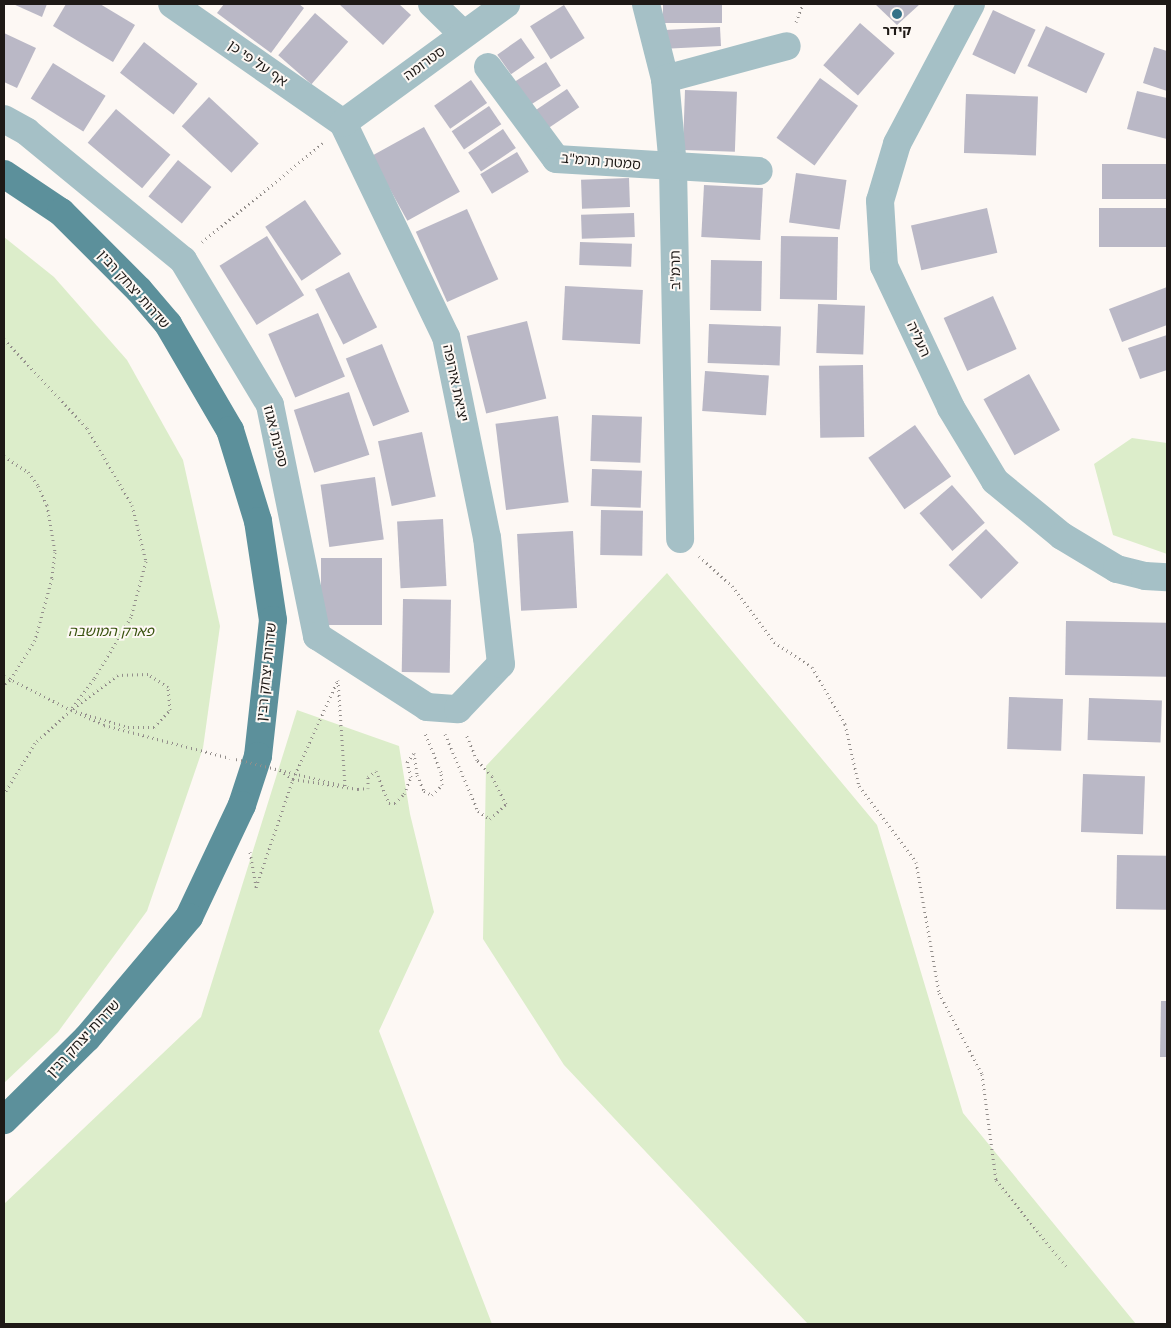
<!DOCTYPE html>
<meta charset="utf-8">
<style>
body{margin:0}
#map{position:relative;width:1171px;height:1328px;overflow:hidden;background:#fdf8f4;font-family:Georgia,"Noto Sans Hebrew",serif}
div>[style]{position:absolute}
[style*='--x']{left:calc(var(--x)*1px);top:calc(var(--y)*1px);width:calc(var(--w)*1px);rotate:calc(var(--a)*1deg)}
.green>*{inset:0;background:#dcedca}
.building>*{inset:0;background:#bab8c6;transform-origin:0 0}
.path>*{height:3px;margin-top:-1.5px;transform-origin:0;background:repeating-linear-gradient(90deg,#938e8b 0 1px,transparent 0 5px)}
.street>*{height:28px;margin:-14px;padding:0 14px;transform-origin:14px;border-radius:14px;background:#a5c0c6}
.primary>*{height:28px;margin:-14px;padding:0 14px;transform-origin:14px;border-radius:14px;background:#5c909b}
.path-bridge>*{height:3px;margin-top:-1.5px;transform-origin:0;background:repeating-linear-gradient(90deg,#938e8b 0 1px,transparent 0 5px)}
.dots>*{width:14px;height:14px;translate:-50% -50%;box-sizing:border-box;border:2px solid #fdf8f4;border-radius:50%}
span{translate:-50% -50%;white-space:nowrap;text-align:center;line-height:1.15;-webkit-text-stroke:4px #fdf8f4;paint-order:stroke}
.poi-label{font-size:14px;color:#1e1916;font-weight:700}
.street-label{font-size:14px;color:#1e1916}
.park-label{font-size:14px;color:#39530f;font-style:italic}
.frame{position:absolute;inset:0;border:5px solid #1e1916;pointer-events:none}
</style>
<div id="map">
<div class="green">
<i style="clip-path:polygon(4px 237px,54px 277px,127px 360px,183px 460px,220px 626px,203px 748px,147px 911px,58px 1032px,4px 1083px)"></i>
<i style="clip-path:polygon(1132px 438px,1167px 443px,1167px 554px,1113px 535px,1094px 464px)"></i>
<i style="clip-path:polygon(667px 573px,877px 825px,963px 1113px,1136px 1324px,808px 1324px,564px 1065px,483px 939px,486px 766px)"></i>
<i style="clip-path:polygon(297px 710px,399px 746px,410px 814px,434px 912px,379px 1031px,492px 1324px,4px 1324px,4px 1204px,201px 1017px)"></i>
</div>
<div class="building">
<i style="clip-path:polygon(13px 4px,47px 4px,42px 17px)"></i>
<i style="clip-path:polygon(66px 4px,100px 4px,135px 25px,113px 62px,53px 26px)"></i>
<i style="clip-path:polygon(224px 4px,299px 4px,304px 8px,271px 53px,217px 13px)"></i>
<i style="clip-path:polygon(339px 4px,399px 4px,411px 15px,383px 45px)"></i>
<i style="left:663px;top:4px;width:59px;height:19px"></i>
<i style="clip-path:polygon(875px 4px,920px 4px,897px 25px)"></i>
<i style="left:564px;top:5px;width:39px;height:40px;rotate:58deg"></i>
<i style="left:993px;top:10px;width:47px;height:49px;rotate:25deg"></i>
<i style="left:315px;top:13px;width:44px;height:56px;rotate:41deg"></i>
<i style="left:860px;top:23px;width:46px;height:56px;rotate:41deg"></i>
<i style="left:1046px;top:26px;width:65px;height:44px;rotate:25deg"></i>
<i style="left:720px;top:27px;width:19px;height:55px;rotate:87deg"></i>
<i style="clip-path:polygon(4px 33px,36px 48px,17px 88px,4px 82px)"></i>
<i style="left:521px;top:38px;width:24px;height:29px;rotate:55deg"></i>
<i style="left:144px;top:42px;width:68px;height:39px;rotate:38deg"></i>
<i style="clip-path:polygon(1154px 47px,1167px 51px,1167px 91px,1143px 83px)"></i>
<i style="left:546px;top:62px;width:28px;height:38px;rotate:58deg"></i>
<i style="left:53px;top:63px;width:62px;height:42px;rotate:32deg"></i>
<i style="left:820px;top:78px;width:47px;height:74px;rotate:36deg"></i>
<i style="left:471px;top:80px;width:28px;height:45px;rotate:55deg"></i>
<i style="left:567px;top:89px;width:22px;height:42px;rotate:56deg"></i>
<i style="left:685px;top:90px;width:52px;height:60px;rotate:2deg"></i>
<i style="clip-path:polygon(1137px 91px,1167px 98px,1167px 139px,1127px 129px)"></i>
<i style="left:966px;top:94px;width:72px;height:59px;rotate:2deg"></i>
<i style="left:209px;top:97px;width:68px;height:40px;rotate:43deg"></i>
<i style="left:489px;top:106px;width:22px;height:45px;rotate:56deg"></i>
<i style="left:116px;top:109px;width:71px;height:44px;rotate:40deg"></i>
<i style="left:424px;top:127px;width:74px;height:60px;rotate:61deg"></i>
<i style="left:503px;top:129px;width:23px;height:42px;rotate:56deg"></i>
<i style="left:517px;top:152px;width:23px;height:43px;rotate:59deg"></i>
<i style="left:178px;top:160px;width:43px;height:47px;rotate:39deg"></i>
<i style="left:1167px;top:164px;width:35px;height:65px;rotate:90deg"></i>
<i style="left:796px;top:173px;width:51px;height:50px;rotate:8deg"></i>
<i style="left:629px;top:178px;width:29px;height:48px;rotate:88deg"></i>
<i style="left:704px;top:185px;width:59px;height:52px;rotate:3deg"></i>
<i style="left:305px;top:200px;width:65px;height:48px;rotate:56deg"></i>
<i style="left:987px;top:208px;width:46px;height:78px;rotate:77deg"></i>
<i style="left:1167px;top:208px;width:39px;height:68px;rotate:90deg"></i>
<i style="left:467px;top:209px;width:77px;height:56px;rotate:66deg"></i>
<i style="left:634px;top:213px;width:24px;height:53px;rotate:88deg"></i>
<i style="left:267px;top:236px;width:70px;height:56px;rotate:58deg"></i>
<i style="left:781px;top:236px;width:57px;height:63px;rotate:1deg"></i>
<i style="left:580px;top:242px;width:52px;height:23px;rotate:2deg"></i>
<i style="left:711px;top:260px;width:51px;height:50px;rotate:1deg"></i>
<i style="left:349px;top:272px;width:62px;height:38px;rotate:63deg"></i>
<i style="left:565px;top:286px;width:78px;height:54px;rotate:3deg"></i>
<i style="clip-path:polygon(1167px 287px,1167px 325px,1122px 342px,1109px 309px)"></i>
<i style="left:993px;top:296px;width:58px;height:54px;rotate:66deg"></i>
<i style="left:818px;top:304px;width:47px;height:49px;rotate:2deg"></i>
<i style="left:318px;top:313px;width:69px;height:54px;rotate:67deg"></i>
<i style="left:527px;top:321px;width:80px;height:62px;rotate:76deg"></i>
<i style="left:709px;top:324px;width:72px;height:39px;rotate:2deg"></i>
<i style="clip-path:polygon(1167px 335px,1167px 370px,1140px 379px,1128px 348px)"></i>
<i style="left:382px;top:344px;width:73px;height:39px;rotate:68deg"></i>
<i style="left:863px;top:365px;width:72px;height:44px;rotate:89deg"></i>
<i style="left:705px;top:371px;width:64px;height:40px;rotate:4deg"></i>
<i style="left:1029px;top:374px;width:64px;height:52px;rotate:61deg"></i>
<i style="left:349px;top:392px;width:66px;height:58px;rotate:72deg"></i>
<i style="left:592px;top:415px;width:50px;height:46px;rotate:2deg"></i>
<i style="left:558px;top:416px;width:87px;height:63px;rotate:83deg"></i>
<i style="left:915px;top:425px;width:63px;height:57px;rotate:55deg"></i>
<i style="left:422px;top:432px;width:66px;height:45px;rotate:78deg"></i>
<i style="left:592px;top:469px;width:50px;height:37px;rotate:2deg"></i>
<i style="left:375px;top:477px;width:63px;height:55px;rotate:82deg"></i>
<i style="left:952px;top:485px;width:50px;height:43px;rotate:49deg"></i>
<i style="left:601px;top:510px;width:42px;height:45px;rotate:1deg"></i>
<i style="left:443px;top:519px;width:67px;height:46px;rotate:87deg"></i>
<i style="left:986px;top:529px;width:47px;height:52px;rotate:46deg"></i>
<i style="left:573px;top:531px;width:77px;height:56px;rotate:87deg"></i>
<i style="left:321px;top:558px;width:61px;height:67px"></i>
<i style="left:403px;top:599px;width:48px;height:73px;rotate:1deg"></i>
<i style="left:1066px;top:621px;width:101px;height:54px;rotate:1deg"></i>
<i style="left:1009px;top:697px;width:54px;height:52px;rotate:2deg"></i>
<i style="left:1089px;top:698px;width:73px;height:42px;rotate:2deg"></i>
<i style="left:1083px;top:774px;width:62px;height:58px;rotate:2deg"></i>
<i style="left:1117px;top:855px;width:50px;height:54px;rotate:1deg"></i>
<i style="clip-path:polygon(1161px 1001px,1167px 1001px,1167px 1057px,1160px 1057px)"></i>
</div>
<div class="path">
<i style="--x:796;--y:22;--w:19;--a:-69"></i>
<i style="--x:202;--y:242;--w:156;--a:-39.3"></i>
<i style="--x:4;--y:339;--w:122;--a:47"></i>
<i style="--x:87;--y:428;--w:89;--a:59.7"></i>
<i style="--x:132;--y:505;--w:58;--a:76"></i>
<i style="--x:146;--y:561;--w:58;--a:105"></i>
<i style="--x:131;--y:617;--w:72;--a:120.8"></i>
<i style="--x:94;--y:679;--w:39;--a:127"></i>
<i style="--x:71;--y:710;--w:49;--a:137.5"></i>
<i style="--x:35;--y:743;--w:60;--a:121.3"></i>
<i style="--x:4;--y:456;--w:29;--a:34"></i>
<i style="--x:28;--y:472;--w:17;--a:54"></i>
<i style="--x:38;--y:486;--w:21;--a:65"></i>
<i style="--x:47;--y:505;--w:48;--a:80.3"></i>
<i style="--x:55;--y:552;--w:26;--a:97"></i>
<i style="--x:52;--y:578;--w:64;--a:105.3"></i>
<i style="--x:35;--y:640;--w:47;--a:122"></i>
<i style="--x:10;--y:680;--w:7;--a:146"></i>
<i style="--x:699;--y:556;--w:45;--a:42.3"></i>
<i style="--x:732;--y:586;--w:70;--a:53.1"></i>
<i style="--x:774;--y:642;--w:45;--a:33.3"></i>
<i style="--x:812;--y:667;--w:66;--a:59.9"></i>
<i style="--x:845;--y:724;--w:64;--a:77.3"></i>
<i style="--x:859;--y:786;--w:95;--a:53.1"></i>
<i style="--x:916;--y:862;--w:133;--a:80"></i>
<i style="--x:939;--y:993;--w:92;--a:62"></i>
<i style="--x:982;--y:1074;--w:107;--a:82.5"></i>
<i style="--x:996;--y:1180;--w:111;--a:50.9"></i>
<i style="--x:4;--y:676;--w:75;--a:26.9"></i>
<i style="--x:71;--y:710;--w:59;--a:16.6"></i>
<i style="--x:128;--y:727;--w:26;--a:0"></i>
<i style="--x:154;--y:727;--w:23;--a:-47"></i>
<i style="--x:170;--y:710;--w:23;--a:-95"></i>
<i style="--x:168;--y:687;--w:24;--a:-147"></i>
<i style="--x:148;--y:674;--w:30;--a:178"></i>
<i style="--x:118;--y:675;--w:59;--a:143.3"></i>
<i style="--x:71;--y:710;--w:36;--a:24"></i>
<i style="--x:104;--y:725;--w:130;--a:14.7"></i>
<i style="--x:445;--y:734;--w:84;--a:66.8"></i>
<i style="--x:478;--y:811;--w:14;--a:34"></i>
<i style="--x:490;--y:819;--w:22;--a:-43"></i>
<i style="--x:506;--y:804;--w:31;--a:-117"></i>
<i style="--x:492;--y:776;--w:22;--a:-133"></i>
<i style="--x:477;--y:760;--w:28;--a:-113"></i>
<i style="--x:280;--y:770;--w:16;--a:35"></i>
<i style="--x:293;--y:779;--w:66;--a:8.7"></i>
<i style="--x:358;--y:789;--w:10;--a:-6"></i>
<i style="--x:368;--y:788;--w:11;--a:-90"></i>
<i style="--x:368;--y:777;--w:10;--a:-37"></i>
<i style="--x:376;--y:771;--w:35;--a:68"></i>
<i style="--x:389;--y:803;--w:6;--a:0"></i>
<i style="--x:395;--y:803;--w:13;--a:-45"></i>
<i style="--x:404;--y:794;--w:18;--a:-68"></i>
<i style="--x:411;--y:777;--w:16;--a:-105"></i>
<i style="--x:407;--y:762;--w:11;--a:-52"></i>
<i style="--x:414;--y:753;--w:22;--a:82"></i>
<i style="--x:417;--y:775;--w:17;--a:66"></i>
<i style="--x:424;--y:791;--w:9;--a:27"></i>
<i style="--x:432;--y:795;--w:14;--a:-45"></i>
<i style="--x:442;--y:785;--w:13;--a:-94"></i>
<i style="--x:441;--y:772;--w:42;--a:-112.3"></i>
<i style="--x:250;--y:852;--w:36;--a:80"></i>
<i style="--x:256;--y:887;--w:114;--a:-71.1"></i>
<i style="--x:293;--y:779;--w:109;--a:-65.6"></i>
<i style="--x:338;--y:680;--w:106;--a:86.2"></i>
</div>
<div class="street">
<i style="--x:432;--y:4;--w:43;--a:44.1"></i>
<i style="--x:646;--y:4;--w:77;--a:75.8"></i>
<i style="--x:665;--y:79;--w:88;--a:84.8"></i>
<i style="--x:673;--y:167;--w:372;--a:88.9"></i>
<i style="--x:971;--y:4;--w:158;--a:117.9"></i>
<i style="--x:897;--y:144;--w:59;--a:106.6"></i>
<i style="--x:880;--y:201;--w:65;--a:86.5"></i>
<i style="--x:884;--y:266;--w:157;--a:64.7"></i>
<i style="--x:951;--y:408;--w:85;--a:58.9"></i>
<i style="--x:995;--y:481;--w:87;--a:39.4"></i>
<i style="--x:1062;--y:536;--w:64;--a:31"></i>
<i style="--x:1117;--y:569;--w:29;--a:14"></i>
<i style="--x:1145;--y:576;--w:22;--a:3"></i>
<i style="--x:488;--y:67;--w:114;--a:53.5"></i>
<i style="--x:556;--y:159;--w:203;--a:3.4"></i>
<i style="--x:665;--y:79;--w:126;--a:-15.1"></i>
<i style="--x:4;--y:119;--w:26;--a:29"></i>
<i style="--x:27;--y:132;--w:202;--a:39.4"></i>
<i style="--x:183;--y:260;--w:169;--a:59"></i>
<i style="--x:270;--y:405;--w:236;--a:78.5"></i>
<i style="--x:317;--y:636;--w:131;--a:32.8"></i>
<i style="--x:427;--y:707;--w:31;--a:4"></i>
<i style="--x:458;--y:709;--w:62;--a:-46.3"></i>
<i style="--x:501;--y:664;--w:127;--a:-96.3"></i>
<i style="--x:487;--y:538;--w:205;--a:-101.5"></i>
<i style="--x:446;--y:337;--w:237;--a:-115.7"></i>
<i style="--x:343;--y:123;--w:208;--a:-145.2"></i>
<i style="--x:343;--y:123;--w:202;--a:-36.1"></i>
</div>
<div class="primary">
<i style="--x:4;--y:174;--w:69;--a:33.7"></i>
<i style="--x:61;--y:212;--w:110;--a:45"></i>
<i style="--x:139;--y:290;--w:45;--a:49.5"></i>
<i style="--x:168;--y:324;--w:123;--a:59.7"></i>
<i style="--x:230;--y:430;--w:95;--a:72.9"></i>
<i style="--x:258;--y:521;--w:100;--a:81.4"></i>
<i style="--x:273;--y:620;--w:137;--a:96.3"></i>
<i style="--x:258;--y:756;--w:52;--a:108.1"></i>
<i style="--x:242;--y:805;--w:124;--a:115.3"></i>
<i style="--x:189;--y:917;--w:158;--a:130.1"></i>
<i style="--x:87;--y:1038;--w:117;--a:135.3"></i>
</div>
<div class="path-bridge">
<i style="--x:236;--y:759;--w:112;--a:13.9"></i>
</div>
<div class="dots">
<i style="left:897px;top:14px;background:#357288"></i>
</div>
<div class="poi-label">
<span style="left:897px;top:30px">קידר</span>
</div>
<div class="street-label">
<span style="left:258px;top:63px;rotate:35deg">אף על פי כן</span>
<span style="left:424px;top:63px;rotate:-36deg">סטרומה</span>
<span style="left:601px;top:161px;rotate:5deg">סמטת תרמ"ב</span>
<span style="left:675px;top:270px;rotate:-91deg">תרמ"ב</span>
<span style="left:134px;top:289px;rotate:48deg">שדרות יצחק רבין</span>
<span style="left:919px;top:339px;rotate:65deg">העליה</span>
<span style="left:456px;top:383px;rotate:78deg">יציאת אירופה</span>
<span style="left:276px;top:436px;rotate:76deg">ספינת אגוז</span>
<span style="left:266px;top:672px;rotate:-84deg">שדרות יצחק רבין</span>
<span style="left:83px;top:1038px;rotate:-47deg">שדרות יצחק רבין</span>
</div>
<div class="park-label">
<span style="left:111px;top:631px">פארק המושבה</span>
</div>
<div class="frame"></div>
</div>
